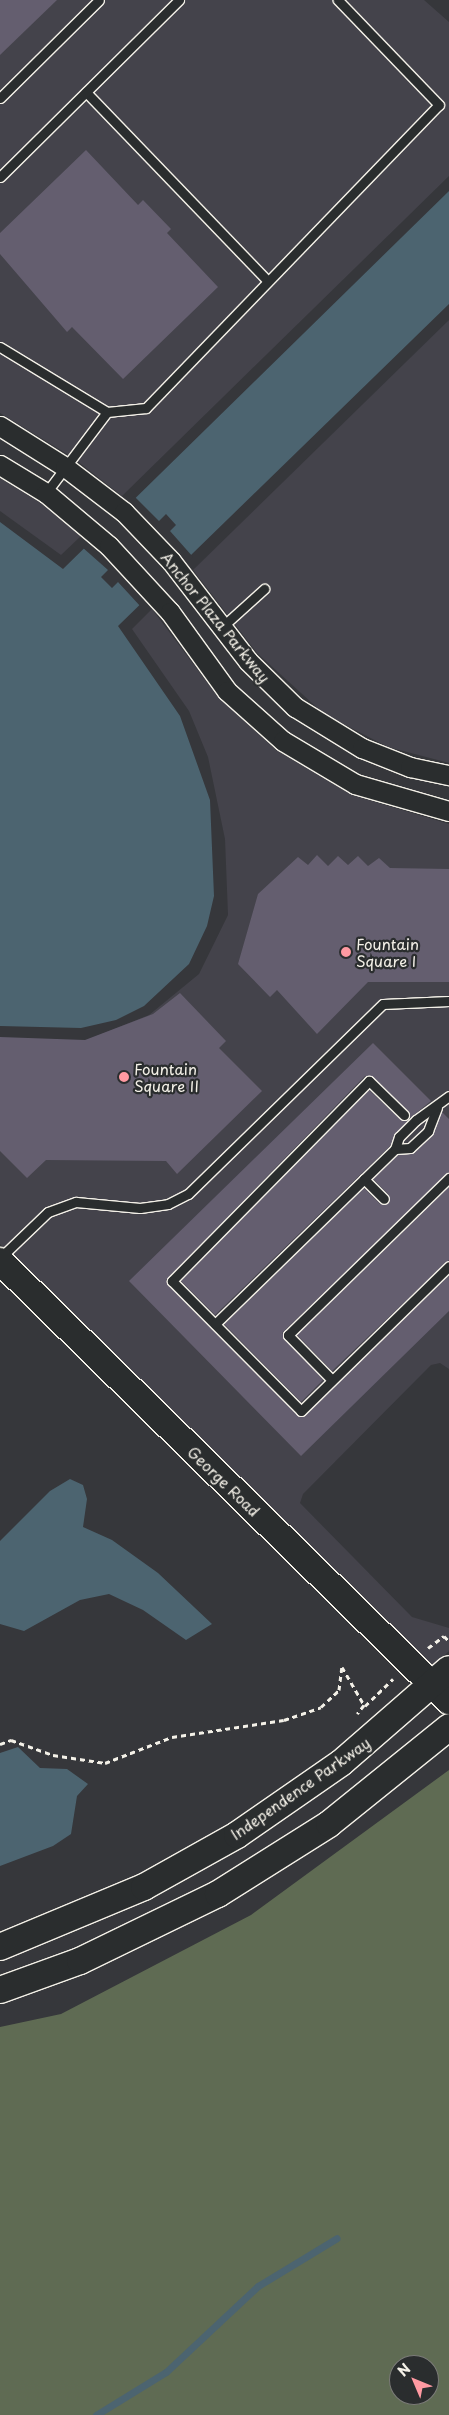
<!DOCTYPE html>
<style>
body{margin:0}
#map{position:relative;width:449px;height:2415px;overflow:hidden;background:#36373b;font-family:"Playpen Sans",sans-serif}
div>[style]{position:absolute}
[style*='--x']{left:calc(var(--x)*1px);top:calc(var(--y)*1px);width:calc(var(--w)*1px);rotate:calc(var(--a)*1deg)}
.built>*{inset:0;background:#44434b}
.green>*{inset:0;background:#5f6b53}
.water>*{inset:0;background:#4c6470}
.pier>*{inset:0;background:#36373b}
.stream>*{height:7px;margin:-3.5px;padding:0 3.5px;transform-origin:3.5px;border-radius:3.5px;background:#4c6470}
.building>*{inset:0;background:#645e6f}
.path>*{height:3px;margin-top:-1.5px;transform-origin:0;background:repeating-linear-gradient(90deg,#f4f1e8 0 5px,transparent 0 9px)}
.roads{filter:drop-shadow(1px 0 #f4f1e8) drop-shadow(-1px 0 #f4f1e8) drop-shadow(0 1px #f4f1e8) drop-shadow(0 -1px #f4f1e8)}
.lane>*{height:9px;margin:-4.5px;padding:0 4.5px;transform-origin:4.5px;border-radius:4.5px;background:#2a2d2e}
.street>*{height:19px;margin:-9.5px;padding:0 9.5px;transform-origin:9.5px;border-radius:9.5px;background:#2a2d2e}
.secondary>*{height:26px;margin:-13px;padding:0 13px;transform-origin:13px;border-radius:13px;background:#2a2d2e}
.dots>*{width:14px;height:14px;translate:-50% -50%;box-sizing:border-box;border:2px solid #2a2d2e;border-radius:50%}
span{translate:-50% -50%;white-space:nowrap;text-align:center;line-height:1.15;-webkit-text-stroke:4.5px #2a2d2e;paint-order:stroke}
.street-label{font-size:15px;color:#f4f1e8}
.poi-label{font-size:15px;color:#f4f1e8}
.left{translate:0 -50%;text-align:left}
.north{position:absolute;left:389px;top:2355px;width:50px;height:50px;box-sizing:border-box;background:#2a2d2e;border:1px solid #7b7b78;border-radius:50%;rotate:315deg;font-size:14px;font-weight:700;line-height:20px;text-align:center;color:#f4f1e8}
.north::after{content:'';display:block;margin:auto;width:18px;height:22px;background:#ff9aa2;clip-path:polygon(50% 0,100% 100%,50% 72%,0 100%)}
</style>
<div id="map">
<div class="built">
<i style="clip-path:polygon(0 0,424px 0,449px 22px,449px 176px,122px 496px,72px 457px,0 413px)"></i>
<i style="clip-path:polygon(449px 320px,449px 763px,388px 747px,324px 714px,257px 653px,193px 570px)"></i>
<i style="clip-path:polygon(0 478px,39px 502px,81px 536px,61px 555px,0 511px)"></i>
<i style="clip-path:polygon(152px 609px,218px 697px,276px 750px,352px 795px,449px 824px,449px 1369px,440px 1363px,431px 1365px,303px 1494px,300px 1503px,412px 1617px,449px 1628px,449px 1651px,431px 1668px,0 1244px,0 1046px,59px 1051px,149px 1015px,199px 974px,228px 915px,225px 839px,208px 757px,189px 711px,132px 629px)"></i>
</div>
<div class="green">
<i style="clip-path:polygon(evenodd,449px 1770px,449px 2415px,0 2415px,0 2027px,61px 2014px,251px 1915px,449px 1770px,399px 2365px,429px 2365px,429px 2395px,399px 2395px,399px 2365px)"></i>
</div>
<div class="water">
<i style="clip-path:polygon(449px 191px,449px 304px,118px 626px,180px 716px,210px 800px,214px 896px,207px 926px,189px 964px,144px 1006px,116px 1020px,81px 1028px,0 1026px,0 522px,63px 569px)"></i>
<i style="clip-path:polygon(70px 1479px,83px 1485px,87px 1499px,83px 1527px,112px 1540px,158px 1573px,212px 1624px,186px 1640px,143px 1610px,109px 1594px,80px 1600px,24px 1631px,0 1624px,0 1541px,50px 1491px)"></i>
<i style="clip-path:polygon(18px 1747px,40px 1768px,67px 1769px,88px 1784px,77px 1796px,71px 1834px,53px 1846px,0 1866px,0 1753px)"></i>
</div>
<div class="pier">
<i style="clip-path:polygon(134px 496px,159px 521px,166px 514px,176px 525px,170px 531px,193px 557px,141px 607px,118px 582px,112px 588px,101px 577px,108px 570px,82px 547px)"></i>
</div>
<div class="stream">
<i style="--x:96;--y:2415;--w:82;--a:-31.6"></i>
<i style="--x:166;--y:2372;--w:126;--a:-43.1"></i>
<i style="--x:258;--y:2286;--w:92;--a:-31.3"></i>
</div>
<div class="building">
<i style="clip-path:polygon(0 0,57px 0,0 55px)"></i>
<i style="clip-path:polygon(86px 150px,138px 205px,143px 200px,171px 229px,167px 233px,218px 287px,123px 379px,72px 327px,67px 332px,0 254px,0 233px)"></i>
<i style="clip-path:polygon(317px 855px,328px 866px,338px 856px,348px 865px,358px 856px,368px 866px,379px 858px,390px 868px,449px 869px,449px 982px,368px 982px,317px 1034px,277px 990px,270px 997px,238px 964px,258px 894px,298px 857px,308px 865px)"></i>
<i style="clip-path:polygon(180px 993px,226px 1041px,219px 1048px,262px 1091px,177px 1174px,166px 1161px,46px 1160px,27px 1178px,0 1151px,0 1037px,85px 1040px,153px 1014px)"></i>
<i style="clip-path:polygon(373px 1043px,431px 1101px,410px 1118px,408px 1111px,373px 1077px,365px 1076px,166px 1280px,302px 1417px,449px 1275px,449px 1311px,301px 1456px,129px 1281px)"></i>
<i style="clip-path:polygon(369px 1090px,400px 1119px,407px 1121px,390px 1146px,215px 1315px,181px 1281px)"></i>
<i style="clip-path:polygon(442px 1112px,449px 1119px,449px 1172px,282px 1333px,323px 1380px,301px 1402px,224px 1324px,364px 1188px,380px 1204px,388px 1204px,389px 1195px,373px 1179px,398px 1155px,414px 1153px,432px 1136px)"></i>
<i style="clip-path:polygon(449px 1187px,449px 1260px,332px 1371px,297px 1335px)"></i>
</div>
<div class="path">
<i style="--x:428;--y:1648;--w:20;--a:-37"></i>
<i style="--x:444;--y:1636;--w:7;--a:45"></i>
<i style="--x:365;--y:1706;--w:39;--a:-44"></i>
<i style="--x:0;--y:1744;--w:12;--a:-20"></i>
<i style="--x:11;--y:1740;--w:45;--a:19.7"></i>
<i style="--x:53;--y:1755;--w:53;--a:8.7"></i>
<i style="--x:105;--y:1763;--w:72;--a:-21.2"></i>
<i style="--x:172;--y:1737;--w:113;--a:-8.6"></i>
<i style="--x:284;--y:1720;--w:39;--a:-19"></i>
<i style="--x:321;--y:1707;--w:25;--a:-43"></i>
<i style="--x:339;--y:1690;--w:23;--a:-83"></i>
<i style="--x:342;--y:1667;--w:44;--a:59.9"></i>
<i style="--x:364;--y:1705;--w:11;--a:128"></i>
</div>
<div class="roads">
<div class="lane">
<i style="--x:86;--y:92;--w:262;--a:46.1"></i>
<i style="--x:0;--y:98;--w:139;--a:-44.7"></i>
<i style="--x:0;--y:177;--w:252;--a:-44.7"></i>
<i style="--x:0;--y:347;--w:125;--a:31.3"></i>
<i style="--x:107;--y:412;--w:101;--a:127"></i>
<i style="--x:107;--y:412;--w:39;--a:-6"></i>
<i style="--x:146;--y:408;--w:421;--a:-46"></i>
<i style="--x:439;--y:105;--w:146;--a:-133.9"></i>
<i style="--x:222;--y:627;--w:57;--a:-42.1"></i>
<i style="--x:404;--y:1115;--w:49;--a:-135.8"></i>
<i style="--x:369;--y:1081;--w:281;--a:134.6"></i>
<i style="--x:172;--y:1281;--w:183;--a:45.2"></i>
<i style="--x:301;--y:1411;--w:207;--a:-44.4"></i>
<i style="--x:395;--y:1149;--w:15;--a:-4"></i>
<i style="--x:410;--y:1148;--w:25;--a:-43"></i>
<i style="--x:428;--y:1131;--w:25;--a:-69"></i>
<i style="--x:364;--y:1179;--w:28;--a:45"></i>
<i style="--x:0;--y:1258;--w:66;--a:-43.8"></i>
<i style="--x:48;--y:1212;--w:30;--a:-20"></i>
<i style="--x:76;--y:1202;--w:64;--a:5.4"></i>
<i style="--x:140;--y:1208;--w:28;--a:-8"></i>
<i style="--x:168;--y:1204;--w:22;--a:-27"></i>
<i style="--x:188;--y:1194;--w:272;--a:-44.3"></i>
<i style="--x:383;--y:1004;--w:66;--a:-2.6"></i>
<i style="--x:215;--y:1324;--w:251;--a:-44.2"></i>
<i style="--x:395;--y:1149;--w:13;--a:-72"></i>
<i style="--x:399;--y:1137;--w:24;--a:-45"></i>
<i style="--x:416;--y:1120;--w:41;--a:-36"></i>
<i style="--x:332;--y:1380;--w:63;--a:-134.4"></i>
<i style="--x:288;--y:1335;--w:225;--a:-44.3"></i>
</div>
<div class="street">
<i style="--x:0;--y:426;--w:77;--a:32.2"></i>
<i style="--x:65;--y:467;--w:74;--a:37.3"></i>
<i style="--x:124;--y:512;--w:68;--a:46.2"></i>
<i style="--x:171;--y:561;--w:126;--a:52.4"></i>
<i style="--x:248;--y:661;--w:66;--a:44.4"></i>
<i style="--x:295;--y:707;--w:79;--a:31.5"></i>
<i style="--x:362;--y:748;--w:52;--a:21.6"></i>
<i style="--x:410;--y:767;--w:40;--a:12"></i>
<i style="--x:0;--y:465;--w:54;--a:31.3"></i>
<i style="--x:46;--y:493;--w:82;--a:40.1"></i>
<i style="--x:109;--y:546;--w:90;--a:47.3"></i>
<i style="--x:170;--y:612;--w:97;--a:54.2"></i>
<i style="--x:227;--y:691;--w:75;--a:41.8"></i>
<i style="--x:283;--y:741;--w:84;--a:30.8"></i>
<i style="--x:355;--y:784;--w:98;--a:16"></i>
</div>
<div class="secondary">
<i style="--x:0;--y:1261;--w:629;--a:44.42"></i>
<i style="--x:0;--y:1947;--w:156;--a:-22.6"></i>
<i style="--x:144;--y:1887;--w:107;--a:-29.2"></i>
<i style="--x:237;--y:1835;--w:126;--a:-34.7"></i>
<i style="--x:341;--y:1763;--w:143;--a:-41"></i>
<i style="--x:0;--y:1990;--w:85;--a:-19.9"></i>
<i style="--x:80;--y:1961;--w:153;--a:-25.9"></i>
<i style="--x:218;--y:1894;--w:131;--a:-32.2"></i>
<i style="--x:329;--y:1824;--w:154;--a:-38.9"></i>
</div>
</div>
<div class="dots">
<i style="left:346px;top:952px;background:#ff9aa2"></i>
<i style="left:124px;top:1077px;background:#ff9aa2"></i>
</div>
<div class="street-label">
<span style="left:216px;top:617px;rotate:51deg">Anchor Plaza Parkway</span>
<span style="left:224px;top:1481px;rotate:44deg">George Road</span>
<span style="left:300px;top:1788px;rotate:-35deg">Independence Parkway</span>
</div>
<div class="poi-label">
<span class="left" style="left:356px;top:952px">Fountain<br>Square I</span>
<span class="left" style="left:134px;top:1077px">Fountain<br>Square II</span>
</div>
<div class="north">N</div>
</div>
